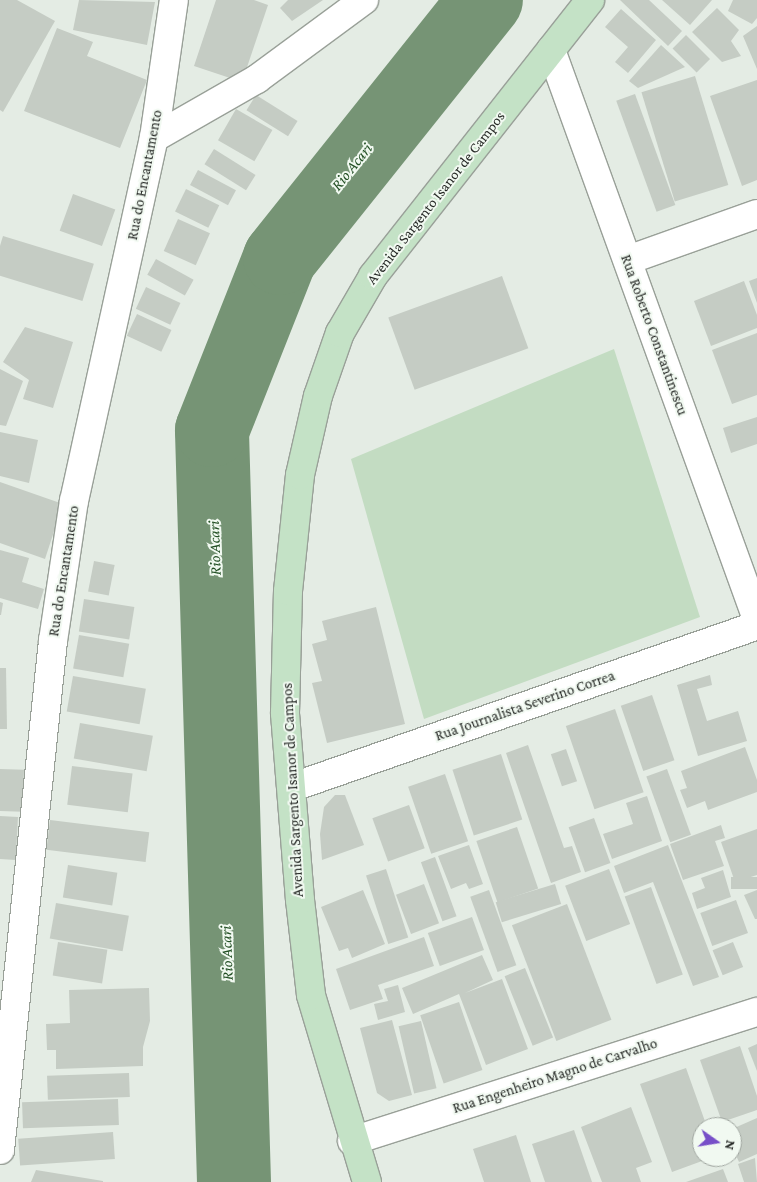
<!DOCTYPE html>
<style>
body{margin:0}
#map{position:relative;width:757px;height:1182px;overflow:hidden;background:#e4ece4;font-family:"Crimson Pro",serif}
div>[style]{position:absolute}
[style*='--x']{left:calc(var(--x)*1px);top:calc(var(--y)*1px);width:calc(var(--w)*1px);rotate:calc(var(--a)*1deg)}
.green>*{inset:0;background:#c3dcc2}
.river>*{height:74px;margin:-37px;padding:0 37px;transform-origin:37px;border-radius:37px;background:#769475}
.building>*{inset:0;background:#c5ccc4;transform-origin:0 0}
.roads{filter:drop-shadow(1px 0 #99a098) drop-shadow(-1px 0 #99a098) drop-shadow(0 1px #99a098) drop-shadow(0 -1px #99a098)}
.street>*{height:28px;margin:-14px;padding:0 14px;transform-origin:14px;border-radius:14px;background:#fff}
.secondary>*{height:28px;margin:-14px;padding:0 14px;transform-origin:14px;border-radius:14px;background:#c4e2c6}
span{translate:-50% -50%;white-space:nowrap;text-align:center;line-height:1.15;-webkit-text-stroke:4px #f1f9f1;paint-order:stroke}
.street-label{font-size:15px;color:#252825}
.water-label{font-size:16px;color:#235025;font-style:italic}
.north{position:absolute;left:692px;top:1117px;width:50px;height:50px;box-sizing:border-box;background:#f1f9f1;border:1px solid #9fa59f;border-radius:50%;rotate:103deg;font-size:14px;font-weight:700;line-height:20px;text-align:center;color:#252825}
.north::after{content:'';display:block;margin:auto;width:18px;height:22px;background:#774fc8;clip-path:polygon(50% 0,100% 100%,50% 72%,0 100%)}
</style>
<div id="map">
<div class="green">
<i style="clip-path:polygon(614px 349px,700px 617px,424px 719px,351px 459px)"></i>
</div>
<div class="river">
<i style="--x:234;--y:1182;--w:752;--a:-91.68"></i>
<i style="--x:212;--y:430;--w:185;--a:-68.4"></i>
<i style="--x:280;--y:258;--w:330;--a:-51.4"></i>
</div>
<div class="building">
<i style="clip-path:polygon(0 0,17px 0,55px 21px,3px 112px,0 110px)"></i>
<i style="clip-path:polygon(79px 0,155px 2px,147px 45px,73px 30px)"></i>
<i style="clip-path:polygon(216px 0,254px 0,268px 5px,242px 82px,194px 66px)"></i>
<i style="clip-path:polygon(288px 0,323px 0,292px 21px,280px 8px)"></i>
<i style="clip-path:polygon(620px 0,649px 0,682px 31px,668px 46px)"></i>
<i style="clip-path:polygon(662px 0,712px 0,690px 25px)"></i>
<i style="clip-path:polygon(733px 0,757px 0,757px 18px,752px 24px,728px 11px)"></i>
<i style="clip-path:polygon(717px 8px,739px 30px,731px 41px,741px 56px,722px 62px,692px 32px)"></i>
<i style="clip-path:polygon(621px 9px,656px 40px,628px 73px,615px 62px,628px 47px,605px 27px)"></i>
<i style="clip-path:polygon(757px 26px,757px 69px,743px 36px)"></i>
<i style="clip-path:polygon(57px 28px,93px 42px,87px 56px,147px 80px,120px 148px,24px 111px)"></i>
<i style="left:686px;top:35px;width:34px;height:19px;rotate:45deg"></i>
<i style="clip-path:polygon(661px 45px,685px 67px,638px 88px,629px 81px)"></i>
<i style="left:695px;top:76px;width:114px;height:56px;rotate:73deg"></i>
<i style="clip-path:polygon(757px 80px,757px 180px,742px 186px,710px 96px)"></i>
<i style="left:635px;top:94px;width:118px;height:20px;rotate:70deg"></i>
<i style="left:256px;top:95px;width:49px;height:18px;rotate:32deg"></i>
<i style="left:236px;top:109px;width:42px;height:36px;rotate:30deg"></i>
<i style="left:214px;top:149px;width:49px;height:18px;rotate:32deg"></i>
<i style="left:198px;top:170px;width:43px;height:17px;rotate:28deg"></i>
<i style="left:186px;top:189px;width:37px;height:25px;rotate:26deg"></i>
<i style="left:73px;top:194px;width:45px;height:39px;rotate:20deg"></i>
<i style="left:178px;top:219px;width:35px;height:35px;rotate:24deg"></i>
<i style="left:3px;top:236px;width:95px;height:39px;rotate:17deg"></i>
<i style="left:156px;top:259px;width:43px;height:18px;rotate:29deg"></i>
<i style="left:502px;top:276px;width:77px;height:121px;rotate:70deg"></i>
<i style="clip-path:polygon(757px 278px,757px 303px,749px 281px)"></i>
<i style="clip-path:polygon(744px 281px,757px 315px,757px 328px,711px 346px,694px 301px)"></i>
<i style="left:146px;top:287px;width:38px;height:24px;rotate:25deg"></i>
<i style="left:137px;top:314px;width:38px;height:24px;rotate:25deg"></i>
<i style="clip-path:polygon(25px 327px,73px 342px,53px 408px,23px 399px,29px 380px,3px 362px)"></i>
<i style="clip-path:polygon(757px 333px,757px 395px,732px 404px,712px 350px)"></i>
<i style="clip-path:polygon(0 369px,23px 381px,6px 426px,0 425px)"></i>
<i style="clip-path:polygon(757px 417px,757px 444px,731px 453px,723px 428px)"></i>
<i style="clip-path:polygon(0 432px,38px 440px,29px 483px,0 476px)"></i>
<i style="clip-path:polygon(0 482px,63px 504px,45px 559px,0 543px)"></i>
<i style="clip-path:polygon(0 550px,29px 558px,22px 582px,44px 589px,38px 609px,0 598px)"></i>
<i style="left:94px;top:561px;width:21px;height:31px;rotate:11deg"></i>
<i style="left:84px;top:599px;width:51px;height:33px;rotate:9deg"></i>
<i style="clip-path:polygon(0 602px,3px 603px,1px 615px,0 615px)"></i>
<i style="clip-path:polygon(376px 607px,405px 724px,327px 743px,312px 683px,322px 681px,312px 644px,327px 640px,322px 621px)"></i>
<i style="left:79px;top:635px;width:51px;height:34px;rotate:10deg"></i>
<i style="clip-path:polygon(0 668px,6px 668px,7px 729px,0 729px)"></i>
<i style="clip-path:polygon(710px 675px,712px 685px,697px 689px,707px 721px,738px 711px,747px 741px,698px 756px,677px 685px)"></i>
<i style="left:73px;top:676px;width:74px;height:36px;rotate:10deg"></i>
<i style="left:652px;top:695px;width:69px;height:33px;rotate:71deg"></i>
<i style="left:615px;top:709px;width:88px;height:52px;rotate:71deg"></i>
<i style="left:80px;top:723px;width:74px;height:36px;rotate:10deg"></i>
<i style="clip-path:polygon(528px 745px,564px 848px,572px 846px,581px 872px,551px 883px,506px 753px)"></i>
<i style="clip-path:polygon(745px 747px,757px 780px,757px 792px,708px 810px,705px 801px,687px 808px,680px 790px,687px 788px,681px 771px)"></i>
<i style="left:566px;top:749px;width:34px;height:16px;rotate:71deg"></i>
<i style="left:501px;top:754px;width:69px;height:51px;rotate:72deg"></i>
<i style="left:72px;top:766px;width:61px;height:39px;rotate:7deg"></i>
<i style="left:0;top:769px;width:24px;height:42px;rotate:2deg"></i>
<i style="left:667px;top:769px;width:70px;height:22px;rotate:70deg"></i>
<i style="left:445px;top:774px;width:71px;height:39px;rotate:71deg"></i>
<i style="clip-path:polygon(335px 795px,345px 795px,364px 845px,322px 860px,320px 834px,324px 807px)"></i>
<i style="clip-path:polygon(647px 796px,662px 841px,612px 859px,603px 834px,633px 824px,626px 803px)"></i>
<i style="left:409px;top:805px;width:46px;height:39px;rotate:70deg"></i>
<i style="left:0;top:816px;width:18px;height:43px;rotate:3deg"></i>
<i style="left:594px;top:818px;width:48px;height:27px;rotate:70deg"></i>
<i style="left:50px;top:820px;width:100px;height:30px;rotate:7deg"></i>
<i style="clip-path:polygon(721px 825px,725px 838px,715px 841px,724px 866px,683px 880px,670px 844px)"></i>
<i style="left:517px;top:827px;width:65px;height:43px;rotate:71deg"></i>
<i style="clip-path:polygon(757px 829px,757px 875px,735px 882px,721px 842px)"></i>
<i style="clip-path:polygon(469px 845px,483px 884px,469px 889px,466px 883px,451px 889px,438px 856px)"></i>
<i style="clip-path:polygon(668px 845px,719px 977px,693px 986px,653px 882px,624px 893px,614px 866px)"></i>
<i style="left:435px;top:857px;width:63px;height:15px;rotate:70deg"></i>
<i style="left:68px;top:865px;width:50px;height:33px;rotate:9deg"></i>
<i style="left:386px;top:869px;width:72px;height:21px;rotate:72deg"></i>
<i style="left:609px;top:869px;width:59px;height:47px;rotate:69deg"></i>
<i style="clip-path:polygon(723px 870px,731px 897px,697px 909px,692px 893px,705px 888px,701px 878px)"></i>
<i style="left:757px;top:877px;width:12px;height:26px;rotate:90deg"></i>
<i style="left:424px;top:884px;width:42px;height:30px;rotate:69deg"></i>
<i style="left:555px;top:884px;width:21px;height:62px;rotate:73deg"></i>
<i style="left:651px;top:887px;width:93px;height:28px;rotate:70deg"></i>
<i style="clip-path:polygon(363px 890px,385px 944px,352px 958px,348px 948px,339px 951px,321px 907px)"></i>
<i style="left:489px;top:890px;width:80px;height:20px;rotate:70deg"></i>
<i style="clip-path:polygon(757px 890px,757px 919px,755px 919px,744px 895px)"></i>
<i style="left:736px;top:900px;width:35px;height:38px;rotate:70deg"></i>
<i style="left:56px;top:903px;width:74px;height:36px;rotate:10deg"></i>
<i style="left:567px;top:904px;width:124px;height:59px;rotate:69deg"></i>
<i style="left:472px;top:917px;width:35px;height:47px;rotate:70deg"></i>
<i style="clip-path:polygon(424px 937px,434px 966px,378px 985px,383px 999px,350px 1010px,336px 969px)"></i>
<i style="left:58px;top:942px;width:50px;height:34px;rotate:9deg"></i>
<i style="left:733px;top:942px;width:27px;height:22px;rotate:68deg"></i>
<i style="clip-path:polygon(482px 955px,493px 980px,465px 993px,502px 979px,528px 1049px,486px 1065px,459px 994px,413px 1014px,402px 988px)"></i>
<i style="left:525px;top:968px;width:75px;height:22px;rotate:68deg"></i>
<i style="clip-path:polygon(398px 985px,405px 1012px,378px 1020px,374px 1004px,388px 1001px,384px 989px)"></i>
<i style="clip-path:polygon(149px 988px,150px 1021px,143px 1047px,143px 1066px,56px 1069px,56px 1050px,47px 1050px,46px 1024px,70px 1023px,69px 990px)"></i>
<i style="left:459px;top:1002px;width:72px;height:41px;rotate:71deg"></i>
<i style="clip-path:polygon(392px 1020px,412px 1095px,389px 1101px,377px 1093px,360px 1028px)"></i>
<i style="left:421px;top:1021px;width:69px;height:23px;rotate:77deg"></i>
<i style="clip-path:polygon(757px 1044px,757px 1071px,748px 1048px)"></i>
<i style="clip-path:polygon(740px 1046px,757px 1096px,757px 1110px,722px 1122px,700px 1060px)"></i>
<i style="clip-path:polygon(686px 1068px,707px 1127px,702px 1127px,702px 1157px,713px 1157px,672px 1172px,640px 1084px)"></i>
<i style="left:129px;top:1073px;width:24px;height:82px;rotate:88deg"></i>
<i style="left:118px;top:1099px;width:26px;height:96px;rotate:88deg"></i>
<i style="clip-path:polygon(631px 1107px,652px 1162px,636px 1168px,641px 1182px,602px 1182px,581px 1127px)"></i>
<i style="clip-path:polygon(757px 1118px,757px 1154px,739px 1162px,732px 1147px,732px 1129px)"></i>
<i style="clip-path:polygon(574px 1130px,592px 1182px,545px 1182px,532px 1144px)"></i>
<i style="left:113px;top:1132px;width:27px;height:95px;rotate:86deg"></i>
<i style="clip-path:polygon(516px 1135px,531px 1182px,484px 1182px,473px 1149px)"></i>
<i style="clip-path:polygon(755px 1158px,757px 1182px,744px 1182px,738px 1164px)"></i>
<i style="clip-path:polygon(723px 1169px,728px 1182px,686px 1182px)"></i>
<i style="clip-path:polygon(36px 1170px,103px 1181px,103px 1182px,31px 1182px)"></i>
</div>
<div class="roads">
<div class="street">
<i style="--x:551;--y:50;--w:605;--a:70.1"></i>
<i style="--x:154;--y:138;--w:119;--a:-29.8"></i>
<i style="--x:257;--y:79;--w:133;--a:-36.4"></i>
<i style="--x:628;--y:260;--w:137;--a:-19.6"></i>
<i style="--x:293;--y:787;--w:491;--a:-19.2"></i>
<i style="--x:352;--y:1141;--w:425;--a:-17.7"></i>
<i style="--x:0;--y:1150;--w:512;--a:-84.06"></i>
<i style="--x:53;--y:641;--w:142;--a:-81.5"></i>
<i style="--x:74;--y:501;--w:372;--a:-77.6"></i>
<i style="--x:154;--y:138;--w:139;--a:-81.8"></i>
</div>
<div class="secondary">
<i style="--x:367;--y:1182;--w:195;--a:-106.7"></i>
<i style="--x:311;--y:995;--w:96;--a:-96.6"></i>
<i style="--x:300;--y:900;--w:188;--a:-94.6"></i>
<i style="--x:285;--y:713;--w:122;--a:-88.6"></i>
<i style="--x:288;--y:591;--w:117;--a:-84.1"></i>
<i style="--x:300;--y:475;--w:81;--a:-77.2"></i>
<i style="--x:318;--y:396;--w:67;--a:-70.8"></i>
<i style="--x:340;--y:333;--w:66;--a:-59.9"></i>
<i style="--x:373;--y:276;--w:351;--a:-51.8"></i>
</div>
</div>
<div class="street-label">
<span style="left:145px;top:175px;rotate:-79deg">Rua do Encantamento</span>
<span style="left:436px;top:198px;rotate:-52deg">Avenida Sargento Isanor de Campos</span>
<span style="left:654px;top:335px;rotate:70deg">Rua Roberto Constantinescu</span>
<span style="left:64px;top:571px;rotate:-81deg">Rua do Encantamento</span>
<span style="left:525px;top:706px;rotate:-19deg">Rua Journalista Severino Correa</span>
<span style="left:293px;top:790px;rotate:-93deg">Avenida Sargento Isanor de Campos</span>
<span style="left:555px;top:1076px;rotate:-18deg">Rua Engenheiro Magno de Carvalho</span>
</div>
<div class="water-label">
<span style="left:352px;top:167px;rotate:-51deg">Rio Acari</span>
<span style="left:215px;top:548px;rotate:-92deg">Rio Acari</span>
<span style="left:227px;top:953px;rotate:-92deg">Rio Acari</span>
</div>
<div class="north">N</div>
</div>
